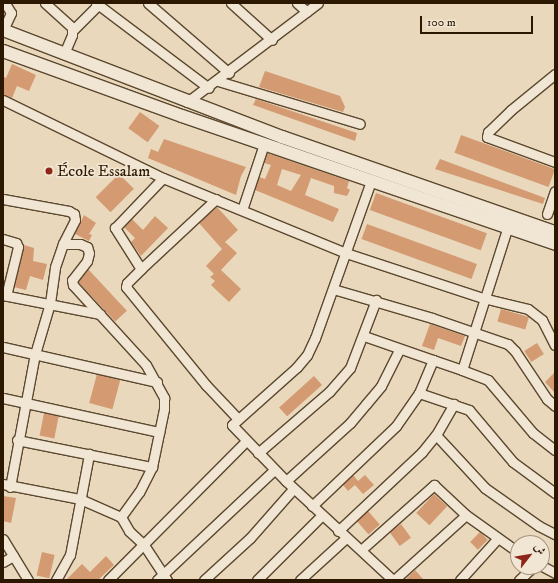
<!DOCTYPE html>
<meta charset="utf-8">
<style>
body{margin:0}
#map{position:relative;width:558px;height:583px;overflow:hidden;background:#e9d8bc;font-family:"IM FELL DW Pica",Amiri,serif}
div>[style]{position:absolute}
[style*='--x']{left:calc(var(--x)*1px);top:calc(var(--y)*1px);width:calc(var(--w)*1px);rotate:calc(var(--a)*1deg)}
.building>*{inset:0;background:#d49a72;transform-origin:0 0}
.roads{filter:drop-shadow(1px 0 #5b482f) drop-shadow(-1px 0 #5b482f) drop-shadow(0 1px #5b482f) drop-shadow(0 -1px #5b482f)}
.street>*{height:9px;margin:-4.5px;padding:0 4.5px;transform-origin:4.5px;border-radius:4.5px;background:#f1e6d3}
.secondary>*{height:12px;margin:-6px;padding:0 6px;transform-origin:6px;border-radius:6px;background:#f1e6d3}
.dots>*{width:11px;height:11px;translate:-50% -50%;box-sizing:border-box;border:2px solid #f1e6d3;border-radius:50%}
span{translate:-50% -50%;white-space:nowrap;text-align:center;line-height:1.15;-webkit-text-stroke:3.5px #f1e6d3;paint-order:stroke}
.poi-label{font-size:16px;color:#2c1800}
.left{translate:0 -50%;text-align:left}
.frame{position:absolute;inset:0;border:4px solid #2c1800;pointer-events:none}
.north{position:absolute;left:510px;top:535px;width:40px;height:40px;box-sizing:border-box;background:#f1e6d3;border:1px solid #a2947f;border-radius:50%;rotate:59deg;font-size:11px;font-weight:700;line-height:16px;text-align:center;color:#2c1800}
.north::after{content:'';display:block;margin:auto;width:14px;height:18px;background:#8f2418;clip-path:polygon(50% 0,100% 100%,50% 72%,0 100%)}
.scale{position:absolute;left:420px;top:16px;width:113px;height:18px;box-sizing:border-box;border:2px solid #2c1800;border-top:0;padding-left:5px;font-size:12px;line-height:14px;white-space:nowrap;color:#2c1800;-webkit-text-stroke:3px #f1e6d3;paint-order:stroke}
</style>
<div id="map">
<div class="building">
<i style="clip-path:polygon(12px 64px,36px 75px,29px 91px,17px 86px,12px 98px,3px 94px,3px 76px,6px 78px)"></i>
<i style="clip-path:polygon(265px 71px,340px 96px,345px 107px,343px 112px,259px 87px)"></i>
<i style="clip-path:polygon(256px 99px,357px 133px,355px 141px,253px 105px)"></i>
<i style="left:140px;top:112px;width:24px;height:20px;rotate:36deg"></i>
<i style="left:461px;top:135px;width:100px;height:19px;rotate:20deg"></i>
<i style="clip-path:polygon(164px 139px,246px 167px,241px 176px,236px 195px,148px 158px,151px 149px,158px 152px)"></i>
<i style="clip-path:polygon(evenodd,267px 153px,349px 181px,347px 188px,350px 190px,347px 196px,334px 193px,334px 186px,311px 178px,305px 195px,339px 209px,333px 222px,255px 190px,259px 177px,265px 179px,271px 165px,264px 163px,267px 153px,282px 169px,301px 175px,291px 191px,277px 185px,282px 169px)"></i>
<i style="clip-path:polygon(440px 159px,545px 198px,543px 204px,435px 169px)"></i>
<i style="left:119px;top:174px;width:21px;height:33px;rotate:45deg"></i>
<i style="left:376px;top:193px;width:118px;height:18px;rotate:20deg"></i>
<i style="clip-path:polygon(217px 207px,238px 230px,225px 242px,237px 253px,221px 270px,241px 289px,229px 302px,211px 285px,215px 281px,210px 277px,214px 274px,206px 266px,222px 249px,199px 223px)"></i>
<i style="clip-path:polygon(84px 215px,96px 223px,89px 234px,92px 235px,89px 241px,75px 234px)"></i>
<i style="clip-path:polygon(155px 216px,168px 228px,141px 256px,131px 242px,135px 238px,124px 227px,132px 219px,143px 230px)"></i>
<i style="left:367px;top:224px;width:117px;height:16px;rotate:20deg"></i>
<i style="clip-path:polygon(24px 245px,34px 248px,33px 261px,47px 264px,43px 280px,30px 276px,26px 290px,14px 287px)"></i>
<i style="left:88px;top:269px;width:57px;height:16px;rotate:47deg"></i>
<i style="left:501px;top:309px;width:29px;height:13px;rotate:16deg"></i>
<i style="clip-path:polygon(430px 324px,465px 336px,461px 346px,438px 338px,434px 350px,422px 346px)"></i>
<i style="left:537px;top:343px;width:13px;height:15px;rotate:58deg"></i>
<i style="clip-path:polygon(555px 372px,555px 393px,545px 382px)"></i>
<i style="left:97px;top:374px;width:24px;height:30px;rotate:15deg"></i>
<i style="left:314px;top:376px;width:12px;height:47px;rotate:48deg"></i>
<i style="left:44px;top:413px;width:15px;height:23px;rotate:11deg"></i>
<i style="clip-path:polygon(353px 475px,358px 481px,365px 475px,374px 485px,363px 494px,355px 485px,348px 491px,343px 485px)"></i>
<i style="left:434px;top:494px;width:18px;height:26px;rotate:43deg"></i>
<i style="clip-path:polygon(3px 496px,16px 498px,11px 523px,3px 521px)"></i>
<i style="left:368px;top:511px;width:18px;height:15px;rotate:49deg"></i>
<i style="left:401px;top:524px;width:17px;height:14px;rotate:54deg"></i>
<i style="left:480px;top:532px;width:11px;height:14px;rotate:45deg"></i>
<i style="left:42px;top:552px;width:13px;height:24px;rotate:13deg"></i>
<i style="clip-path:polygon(106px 556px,114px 565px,98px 580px,66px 580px,82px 564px,90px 572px)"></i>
<i style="clip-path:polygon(415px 570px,424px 580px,405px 580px)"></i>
</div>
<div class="roads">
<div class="street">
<i style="--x:45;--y:3;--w:36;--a:42"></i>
<i style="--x:72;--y:27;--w:8;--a:90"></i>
<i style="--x:72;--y:35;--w:21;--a:113"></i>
<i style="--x:96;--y:3;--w:141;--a:37"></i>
<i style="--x:148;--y:3;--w:107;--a:40.8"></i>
<i style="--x:231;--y:3;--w:55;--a:42.1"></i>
<i style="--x:297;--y:3;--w:13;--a:42"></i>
<i style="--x:3;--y:30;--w:19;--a:-65"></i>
<i style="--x:11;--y:13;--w:12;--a:-121"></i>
<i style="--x:73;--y:30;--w:35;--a:-45"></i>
<i style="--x:555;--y:74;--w:57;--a:140.7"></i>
<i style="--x:511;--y:110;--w:32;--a:136"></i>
<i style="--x:488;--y:132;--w:5;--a:101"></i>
<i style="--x:487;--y:137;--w:72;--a:20.2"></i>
<i style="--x:218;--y:81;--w:148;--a:16.8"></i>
<i style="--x:3;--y:100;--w:178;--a:26"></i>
<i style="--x:163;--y:178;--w:198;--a:22.3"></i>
<i style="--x:346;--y:253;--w:144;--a:18.2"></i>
<i style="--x:483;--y:298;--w:46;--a:13.7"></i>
<i style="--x:528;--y:309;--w:18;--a:38"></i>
<i style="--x:542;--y:320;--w:28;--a:63"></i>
<i style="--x:187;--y:102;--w:164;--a:-37.1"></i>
<i style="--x:371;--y:181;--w:167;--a:109.6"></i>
<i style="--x:315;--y:338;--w:19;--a:115"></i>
<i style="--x:307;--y:355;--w:16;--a:130"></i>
<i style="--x:297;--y:367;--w:87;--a:138.3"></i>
<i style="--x:232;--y:425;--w:78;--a:46"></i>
<i style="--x:286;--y:481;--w:146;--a:42.8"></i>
<i style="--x:3;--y:199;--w:67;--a:10.3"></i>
<i style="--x:69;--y:211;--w:6;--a:31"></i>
<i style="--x:74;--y:214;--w:6;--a:81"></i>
<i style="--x:75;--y:220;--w:27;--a:117"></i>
<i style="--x:63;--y:244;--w:17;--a:0"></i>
<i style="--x:80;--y:244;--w:8;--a:23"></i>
<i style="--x:87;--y:247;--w:6;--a:72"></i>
<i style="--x:89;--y:253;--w:8;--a:104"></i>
<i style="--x:87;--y:261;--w:24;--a:128"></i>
<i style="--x:72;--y:280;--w:5;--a:79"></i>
<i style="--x:73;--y:285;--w:108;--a:47.6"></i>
<i style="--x:146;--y:365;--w:38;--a:61"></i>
<i style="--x:164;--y:398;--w:11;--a:90"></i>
<i style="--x:164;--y:409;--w:59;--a:101.7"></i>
<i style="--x:152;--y:467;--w:28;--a:117"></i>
<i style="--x:139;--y:492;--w:31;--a:126"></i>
<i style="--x:121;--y:517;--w:45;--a:-156.3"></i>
<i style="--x:80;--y:499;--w:78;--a:-169"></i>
<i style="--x:216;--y:199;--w:103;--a:137"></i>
<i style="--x:141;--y:269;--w:20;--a:135"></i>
<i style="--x:127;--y:283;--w:4;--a:104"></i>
<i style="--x:126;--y:287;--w:127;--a:50.8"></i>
<i style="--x:206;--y:385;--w:47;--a:46.7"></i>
<i style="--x:242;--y:210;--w:70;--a:-71.6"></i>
<i style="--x:547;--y:214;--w:24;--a:-71"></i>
<i style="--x:508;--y:226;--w:151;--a:107.7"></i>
<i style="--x:462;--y:370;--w:28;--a:21"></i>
<i style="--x:488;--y:380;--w:70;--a:49.7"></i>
<i style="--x:533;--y:433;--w:28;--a:38"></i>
<i style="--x:3;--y:239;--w:14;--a:17"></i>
<i style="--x:16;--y:243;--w:4;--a:63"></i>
<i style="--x:18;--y:247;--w:50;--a:103.8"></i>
<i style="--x:141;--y:269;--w:49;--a:-122.4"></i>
<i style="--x:115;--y:228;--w:69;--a:-46.2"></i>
<i style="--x:333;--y:289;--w:103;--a:16.3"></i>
<i style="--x:432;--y:318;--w:80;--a:18.9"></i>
<i style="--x:508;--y:344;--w:10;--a:45"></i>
<i style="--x:515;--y:351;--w:58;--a:56.3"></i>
<i style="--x:547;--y:399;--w:11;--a:41"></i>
<i style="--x:3;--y:295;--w:99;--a:11.1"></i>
<i style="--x:3;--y:347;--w:158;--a:12.8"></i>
<i style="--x:433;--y:360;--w:31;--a:19"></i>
<i style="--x:419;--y:393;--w:53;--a:18.8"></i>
<i style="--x:469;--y:410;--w:68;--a:49.8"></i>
<i style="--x:513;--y:462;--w:52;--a:36.4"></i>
<i style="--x:3;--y:398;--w:160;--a:12.3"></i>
<i style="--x:436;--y:435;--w:72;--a:47.2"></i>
<i style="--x:485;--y:488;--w:66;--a:35.1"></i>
<i style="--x:539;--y:526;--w:18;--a:27"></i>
<i style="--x:17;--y:440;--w:138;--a:11.3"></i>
<i style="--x:258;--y:453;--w:94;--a:-40.7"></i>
<i style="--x:329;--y:392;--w:32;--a:-49"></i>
<i style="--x:350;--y:368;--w:73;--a:-69.1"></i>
<i style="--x:286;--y:481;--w:86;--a:-42.2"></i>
<i style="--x:350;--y:423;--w:25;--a:-50"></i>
<i style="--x:366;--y:404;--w:23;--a:-50"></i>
<i style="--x:381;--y:386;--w:40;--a:-63.4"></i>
<i style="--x:10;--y:487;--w:135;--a:-79.4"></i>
<i style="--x:35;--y:354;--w:53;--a:-73.6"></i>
<i style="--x:50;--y:303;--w:36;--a:-82"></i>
<i style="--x:55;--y:267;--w:24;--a:-71"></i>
<i style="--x:312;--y:506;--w:116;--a:-43.6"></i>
<i style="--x:396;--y:426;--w:40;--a:-55.1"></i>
<i style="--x:419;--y:393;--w:36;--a:-67"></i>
<i style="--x:433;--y:360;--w:73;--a:-160.8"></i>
<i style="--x:121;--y:517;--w:16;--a:60"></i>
<i style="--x:129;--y:531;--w:21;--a:43"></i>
<i style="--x:144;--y:545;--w:42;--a:56.7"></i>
<i style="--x:338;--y:531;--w:115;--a:-43.2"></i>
<i style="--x:422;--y:452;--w:22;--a:-51"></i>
<i style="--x:436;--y:435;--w:36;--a:-60"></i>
<i style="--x:3;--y:539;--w:48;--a:58.6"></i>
<i style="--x:361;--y:550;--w:98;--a:-41.7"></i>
<i style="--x:434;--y:485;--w:44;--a:43.2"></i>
<i style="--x:466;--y:515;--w:64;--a:35.4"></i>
<i style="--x:3;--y:562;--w:12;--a:-31"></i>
<i style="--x:542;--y:566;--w:15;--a:28"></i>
<i style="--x:56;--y:580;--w:29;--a:-61"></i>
<i style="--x:70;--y:555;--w:103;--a:-79.3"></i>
<i style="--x:108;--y:580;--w:194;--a:-45.2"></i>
<i style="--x:157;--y:580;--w:161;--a:-43.2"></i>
<i style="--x:204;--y:580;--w:62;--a:-42.4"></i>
<i style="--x:250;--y:538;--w:65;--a:-48.7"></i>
<i style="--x:257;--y:580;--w:92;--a:-45"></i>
<i style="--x:300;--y:580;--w:62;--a:-42.4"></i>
<i style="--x:394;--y:580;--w:97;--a:-42.1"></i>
<i style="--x:460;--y:580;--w:55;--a:-47.9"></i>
<i style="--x:519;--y:580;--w:19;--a:-43"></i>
</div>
<div class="secondary">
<i style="--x:3;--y:30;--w:299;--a:21"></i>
<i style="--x:282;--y:137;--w:289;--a:19.2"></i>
<i style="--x:3;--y:51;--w:190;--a:20"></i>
<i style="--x:182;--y:116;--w:394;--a:18.9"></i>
</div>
</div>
<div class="dots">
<i style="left:49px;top:171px;background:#8f2418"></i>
</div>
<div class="poi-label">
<span class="left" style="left:57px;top:171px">École Essalam</span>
</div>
<div class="frame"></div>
<div class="north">ش</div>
<div class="scale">100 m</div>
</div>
